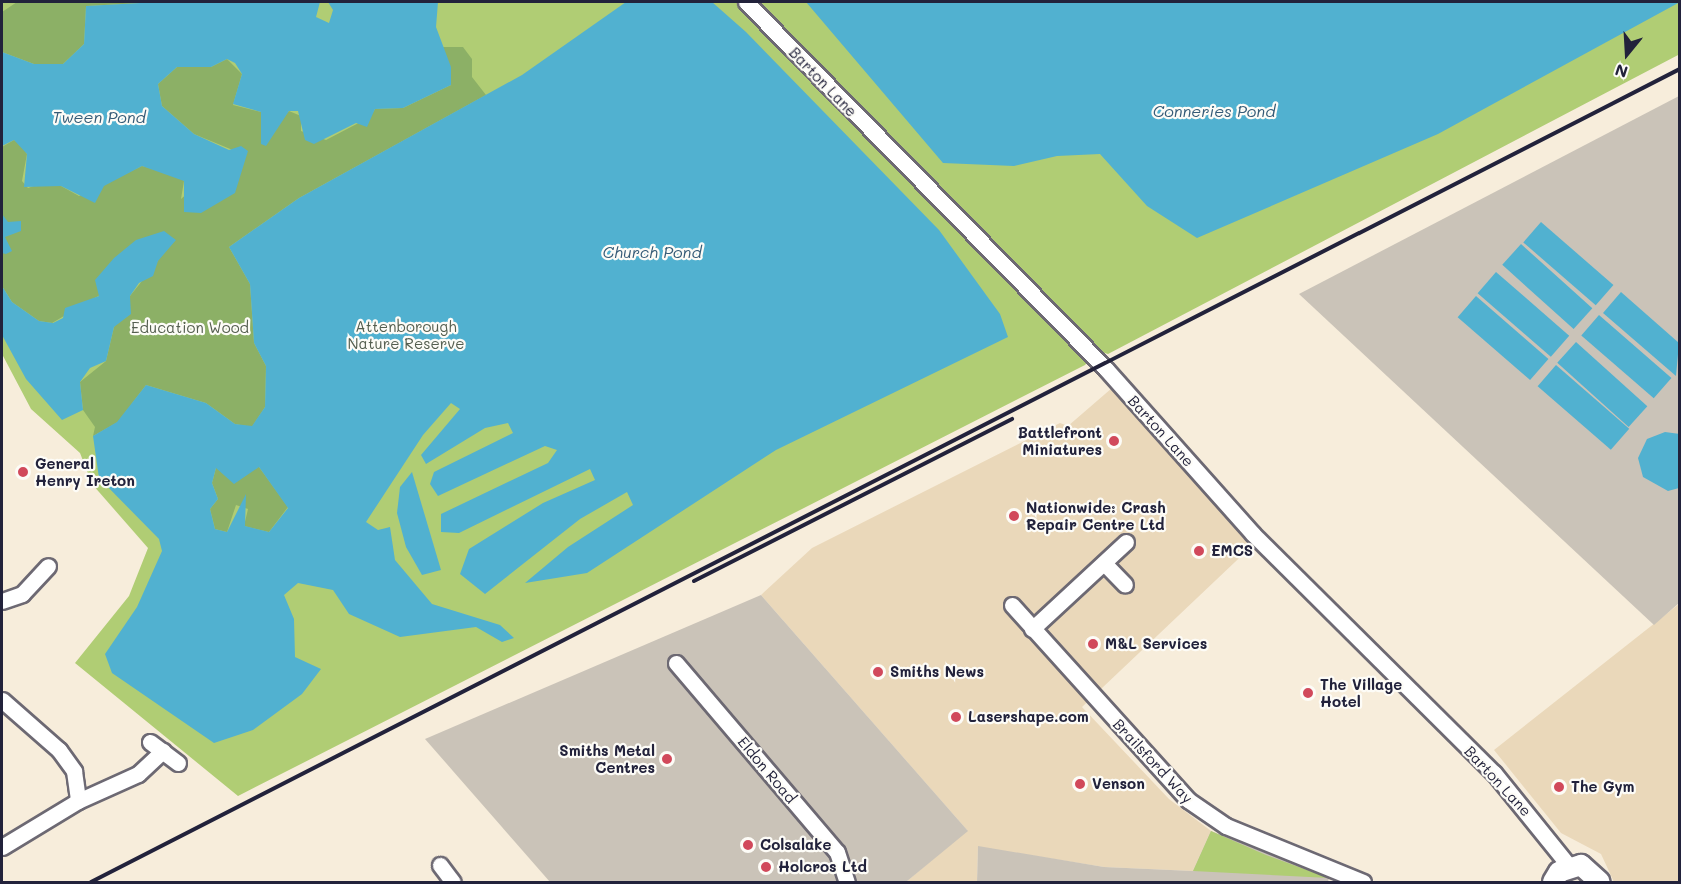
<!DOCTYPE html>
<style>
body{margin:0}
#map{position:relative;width:1681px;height:884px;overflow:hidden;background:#f7eddb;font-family:Mali,sans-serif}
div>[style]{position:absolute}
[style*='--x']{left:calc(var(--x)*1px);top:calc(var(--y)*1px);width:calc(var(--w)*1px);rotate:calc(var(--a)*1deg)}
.built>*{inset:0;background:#ead8ba}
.industrial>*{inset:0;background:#cac3b8}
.green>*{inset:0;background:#b0cd74}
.forest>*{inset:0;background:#8cb066}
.water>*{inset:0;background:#51b1d0;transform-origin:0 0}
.roads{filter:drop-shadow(2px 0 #6d6973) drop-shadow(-2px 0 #6d6973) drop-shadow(0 2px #6d6973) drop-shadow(0 -2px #6d6973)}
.minor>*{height:15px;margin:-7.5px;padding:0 7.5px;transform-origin:7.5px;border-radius:7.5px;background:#fff}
.tertiary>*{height:20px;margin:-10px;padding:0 10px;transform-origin:10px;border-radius:10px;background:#fff}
.rail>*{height:4px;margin:-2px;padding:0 2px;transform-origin:2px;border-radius:2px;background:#22223b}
.dots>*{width:16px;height:16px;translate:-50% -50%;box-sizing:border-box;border:3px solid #fdfcf7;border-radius:50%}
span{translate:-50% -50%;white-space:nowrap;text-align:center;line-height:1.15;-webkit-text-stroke:4.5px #fdfcf7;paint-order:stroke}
.street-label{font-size:15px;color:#22223b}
.park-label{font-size:15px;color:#545e4f}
.poi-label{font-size:15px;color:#22223b;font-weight:700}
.right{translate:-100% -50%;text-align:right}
.left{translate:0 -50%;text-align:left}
.water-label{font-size:16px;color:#355b77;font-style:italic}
.frame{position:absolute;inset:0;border:3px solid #22223b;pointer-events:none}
.north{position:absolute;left:1597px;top:24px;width:60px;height:60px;-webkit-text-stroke:4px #fdfcf7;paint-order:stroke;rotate:198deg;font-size:16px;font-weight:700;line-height:24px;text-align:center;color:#22223b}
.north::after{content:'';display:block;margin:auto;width:21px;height:27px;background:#22223b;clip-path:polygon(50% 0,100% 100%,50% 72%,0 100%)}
</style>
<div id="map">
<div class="built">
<i style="clip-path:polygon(1112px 388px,1254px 544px,1082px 707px,1169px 799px,1211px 831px,1193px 871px,1104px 867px,978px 847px,977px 882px,906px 882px,967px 830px,761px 595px,812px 548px,1060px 423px,1068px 426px)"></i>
<i style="clip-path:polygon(1679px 604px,1679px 882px,1614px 882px,1601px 854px,1561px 833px,1494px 750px)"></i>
</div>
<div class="industrial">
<i style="clip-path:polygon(1679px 96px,1679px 603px,1654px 625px,1299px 294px)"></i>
<i style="clip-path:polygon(761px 595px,968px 831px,906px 882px,550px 882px,425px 739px)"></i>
<i style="clip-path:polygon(1211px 831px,1329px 878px,1328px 882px,977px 882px,978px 846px,1104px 867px,1193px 871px)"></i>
</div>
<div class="green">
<i style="clip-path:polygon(2px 2px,1679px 2px,1680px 54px,1108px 354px,1098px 351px,1085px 365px,238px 796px,75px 663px,129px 596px,148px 548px,92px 484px,80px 453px,31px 409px,2px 354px)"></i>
<i style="clip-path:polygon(1211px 831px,1266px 855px,1329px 878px,1193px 871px)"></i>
</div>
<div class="forest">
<i style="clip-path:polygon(17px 2px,158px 2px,86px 6px,84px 44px,63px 64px,34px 64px,2px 52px,2px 12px)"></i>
<i style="clip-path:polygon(443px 47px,463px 47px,472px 59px,472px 77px,486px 95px,299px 198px,229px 247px,250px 284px,254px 343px,266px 366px,265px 407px,252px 427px,235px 424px,206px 403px,146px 385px,118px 422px,93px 436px,95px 427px,83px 410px,80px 382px,106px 361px,114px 327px,130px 296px,158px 261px,52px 323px,39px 321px,12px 302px,2px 286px,2px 147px,14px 140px,20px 144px,27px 154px,22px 181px,28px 188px,42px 183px,61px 186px,79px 196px,142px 166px,179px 176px,184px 181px,181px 199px,235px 151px,194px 134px,162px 106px,158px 84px,177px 67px,211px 67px,227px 59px,242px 74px,233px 105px,261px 112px,261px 139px,289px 111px,301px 116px,301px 131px,326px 140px,370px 117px,375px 109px,403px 108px,451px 85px)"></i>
<i style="clip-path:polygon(259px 467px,288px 507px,269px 532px,244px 526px,248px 509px,236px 505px,227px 532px,215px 529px,210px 509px,218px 499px,212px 483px,216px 468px)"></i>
</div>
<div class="water">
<i style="clip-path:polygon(158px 2px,320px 2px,316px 17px,329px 23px,333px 10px,328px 2px,438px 2px,436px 27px,451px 67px,451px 85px,403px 108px,375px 109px,367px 127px,356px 123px,314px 144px,305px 140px,298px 111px,289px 111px,266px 146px,261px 144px,261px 112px,233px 104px,242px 74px,235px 63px,227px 59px,211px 67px,177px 67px,158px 84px,162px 106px,194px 134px,229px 150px,241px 146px,248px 151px,235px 193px,201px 213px,184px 212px,184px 181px,142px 166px,104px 186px,95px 203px,61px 186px,24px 187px,27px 154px,14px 140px,2px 146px,2px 52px,34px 64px,63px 64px,84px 44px,86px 6px)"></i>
<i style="clip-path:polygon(evenodd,626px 2px,712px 2px,746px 32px,939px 230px,1000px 314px,1008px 337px,776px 450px,587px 573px,525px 583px,568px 547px,633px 505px,627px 492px,580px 519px,485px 594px,460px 574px,469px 549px,543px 503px,595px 480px,590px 469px,459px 533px,441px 532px,441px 514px,548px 463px,557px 450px,545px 446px,438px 496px,430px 484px,434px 472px,513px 433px,508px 423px,485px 428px,426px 464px,421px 455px,460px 409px,451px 403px,423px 435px,366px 522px,378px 530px,390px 527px,395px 560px,432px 604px,500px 625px,514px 638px,502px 642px,476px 627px,400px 637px,349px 614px,333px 590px,298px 583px,284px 595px,294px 619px,295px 657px,321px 669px,302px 694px,253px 730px,214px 743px,112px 673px,105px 654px,137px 607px,162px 551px,159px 539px,99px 478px,93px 436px,117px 422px,146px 385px,206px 403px,235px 424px,252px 426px,265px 407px,266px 366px,254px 343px,250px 284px,229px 247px,299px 198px,522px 75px,626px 2px,259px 467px,288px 508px,269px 532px,245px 526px,246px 494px,227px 532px,215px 529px,210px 509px,218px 499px,212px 483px,216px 468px,234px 484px,259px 467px)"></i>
<i style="clip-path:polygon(806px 2px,1680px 2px,1438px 134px,1197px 238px,1147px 206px,1100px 154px,1057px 156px,1014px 166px,943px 163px)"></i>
<i style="clip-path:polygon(2px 214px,8px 222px,21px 221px,21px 231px,5px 237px,12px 251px,6px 254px,2px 253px)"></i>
<i style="left:1541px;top:222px;width:96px;height:27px;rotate:41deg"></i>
<i style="clip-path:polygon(164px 231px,176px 240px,158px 261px,153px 276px,139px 283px,130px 296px,131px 314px,114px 327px,106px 361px,90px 368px,80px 382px,83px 410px,62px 420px,26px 379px,2px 335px,2px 286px,12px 302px,39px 321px,53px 323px,63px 318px,65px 308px,99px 296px,95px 280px,114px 258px,136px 240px)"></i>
<i style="left:1521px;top:244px;width:96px;height:28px;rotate:42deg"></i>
<i style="left:1496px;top:272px;width:97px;height:28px;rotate:41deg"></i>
<i style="clip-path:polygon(1621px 292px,1679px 343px,1676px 376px,1603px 313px)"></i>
<i style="left:1476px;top:296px;width:96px;height:28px;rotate:41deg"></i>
<i style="left:1599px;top:315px;width:96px;height:27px;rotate:41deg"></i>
<i style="left:1576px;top:342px;width:96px;height:28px;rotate:42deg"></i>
<i style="left:1556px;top:365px;width:97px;height:28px;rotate:41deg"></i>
<i style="clip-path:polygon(1665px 432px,1680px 434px,1679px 488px,1668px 491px,1643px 477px,1638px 458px,1647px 439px)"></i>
<i style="clip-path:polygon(412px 472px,441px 570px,422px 575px,406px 547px,397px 513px,400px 487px)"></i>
</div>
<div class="roads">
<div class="minor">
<i style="--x:746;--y:2;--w:514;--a:45.55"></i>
<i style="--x:1106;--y:369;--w:221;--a:48.3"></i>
<i style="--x:1253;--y:534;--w:339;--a:44.8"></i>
<i style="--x:1494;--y:773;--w:119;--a:51.1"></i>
<i style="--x:1104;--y:563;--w:30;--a:46"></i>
<i style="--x:2;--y:601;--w:21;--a:-19"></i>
<i style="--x:22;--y:594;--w:38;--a:-47"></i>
<i style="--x:1012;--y:605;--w:263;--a:47.9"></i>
<i style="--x:1188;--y:800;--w:46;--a:34.4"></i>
<i style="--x:1226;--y:826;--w:148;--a:22.2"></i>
<i style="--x:1032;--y:629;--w:128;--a:-42.8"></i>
<i style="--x:676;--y:663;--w:248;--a:49.6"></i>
<i style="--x:837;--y:852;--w:32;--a:72"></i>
<i style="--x:2;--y:700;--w:76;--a:41.3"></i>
<i style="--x:59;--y:750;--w:26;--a:54"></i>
<i style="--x:74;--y:771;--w:30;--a:82"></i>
<i style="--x:150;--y:742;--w:35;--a:37"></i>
<i style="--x:2;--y:847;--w:89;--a:-31.2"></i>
<i style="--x:78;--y:801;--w:66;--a:-24.2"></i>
<i style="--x:138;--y:774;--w:34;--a:-43"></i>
<i style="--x:440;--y:865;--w:21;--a:53"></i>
</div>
<div class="tertiary">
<i style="--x:1553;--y:882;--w:12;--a:-59"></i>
<i style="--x:1559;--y:872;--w:23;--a:-18"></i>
<i style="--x:1581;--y:865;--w:25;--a:42"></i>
</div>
</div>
<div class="rail">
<i style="--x:694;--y:581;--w:357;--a:-27"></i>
<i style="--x:91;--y:882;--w:1785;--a:-27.1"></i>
</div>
<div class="dots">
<i style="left:1114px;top:441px;background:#d1495b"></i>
<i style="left:23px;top:472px;background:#d1495b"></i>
<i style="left:1014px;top:516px;background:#d1495b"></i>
<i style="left:1199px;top:551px;background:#d1495b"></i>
<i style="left:1093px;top:644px;background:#d1495b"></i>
<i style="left:878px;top:672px;background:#d1495b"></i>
<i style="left:1308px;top:693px;background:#d1495b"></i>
<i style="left:956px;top:717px;background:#d1495b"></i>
<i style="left:667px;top:759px;background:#d1495b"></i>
<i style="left:1080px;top:784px;background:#d1495b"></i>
<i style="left:1559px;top:787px;background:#d1495b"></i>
<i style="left:748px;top:845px;background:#d1495b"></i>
<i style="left:766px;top:867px;background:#d1495b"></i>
</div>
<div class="street-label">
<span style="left:823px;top:82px;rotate:46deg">Barton Lane</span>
<span style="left:1161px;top:431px;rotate:48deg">Barton Lane</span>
<span style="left:1153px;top:761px;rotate:47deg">Brailsford Way</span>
<span style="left:767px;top:770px;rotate:50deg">Eldon Road</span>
<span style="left:1498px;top:781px;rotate:47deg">Barton Lane</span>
</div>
<div class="park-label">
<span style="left:406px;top:335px">Attenborough<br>Nature Reserve</span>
<span style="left:190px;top:328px">Education Wood</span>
</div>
<div class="poi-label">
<span class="right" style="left:1102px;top:441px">Battlefront<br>Miniatures</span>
<span class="left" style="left:35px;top:472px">General<br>Henry Ireton</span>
<span class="left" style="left:1026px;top:516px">Nationwide: Crash<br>Repair Centre Ltd</span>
<span class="left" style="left:1211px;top:551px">EMCS</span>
<span class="left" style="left:1105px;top:644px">M&amp;L Services</span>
<span class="left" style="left:890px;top:672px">Smiths News</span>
<span class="left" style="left:1320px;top:693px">The Village<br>Hotel</span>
<span class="left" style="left:968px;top:717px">Lasershape.com</span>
<span class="right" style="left:655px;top:759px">Smiths Metal<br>Centres</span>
<span class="left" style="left:1092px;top:784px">Venson</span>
<span class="left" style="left:1571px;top:787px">The Gym</span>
<span class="left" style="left:760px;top:845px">Colsalake</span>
<span class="left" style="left:778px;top:867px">Holcros Ltd</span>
</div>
<div class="water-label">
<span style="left:1214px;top:111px">Conneries Pond</span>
<span style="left:99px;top:117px">Tween Pond</span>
<span style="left:652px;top:252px">Church Pond</span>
</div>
<div class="frame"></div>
<div class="north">N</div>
</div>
